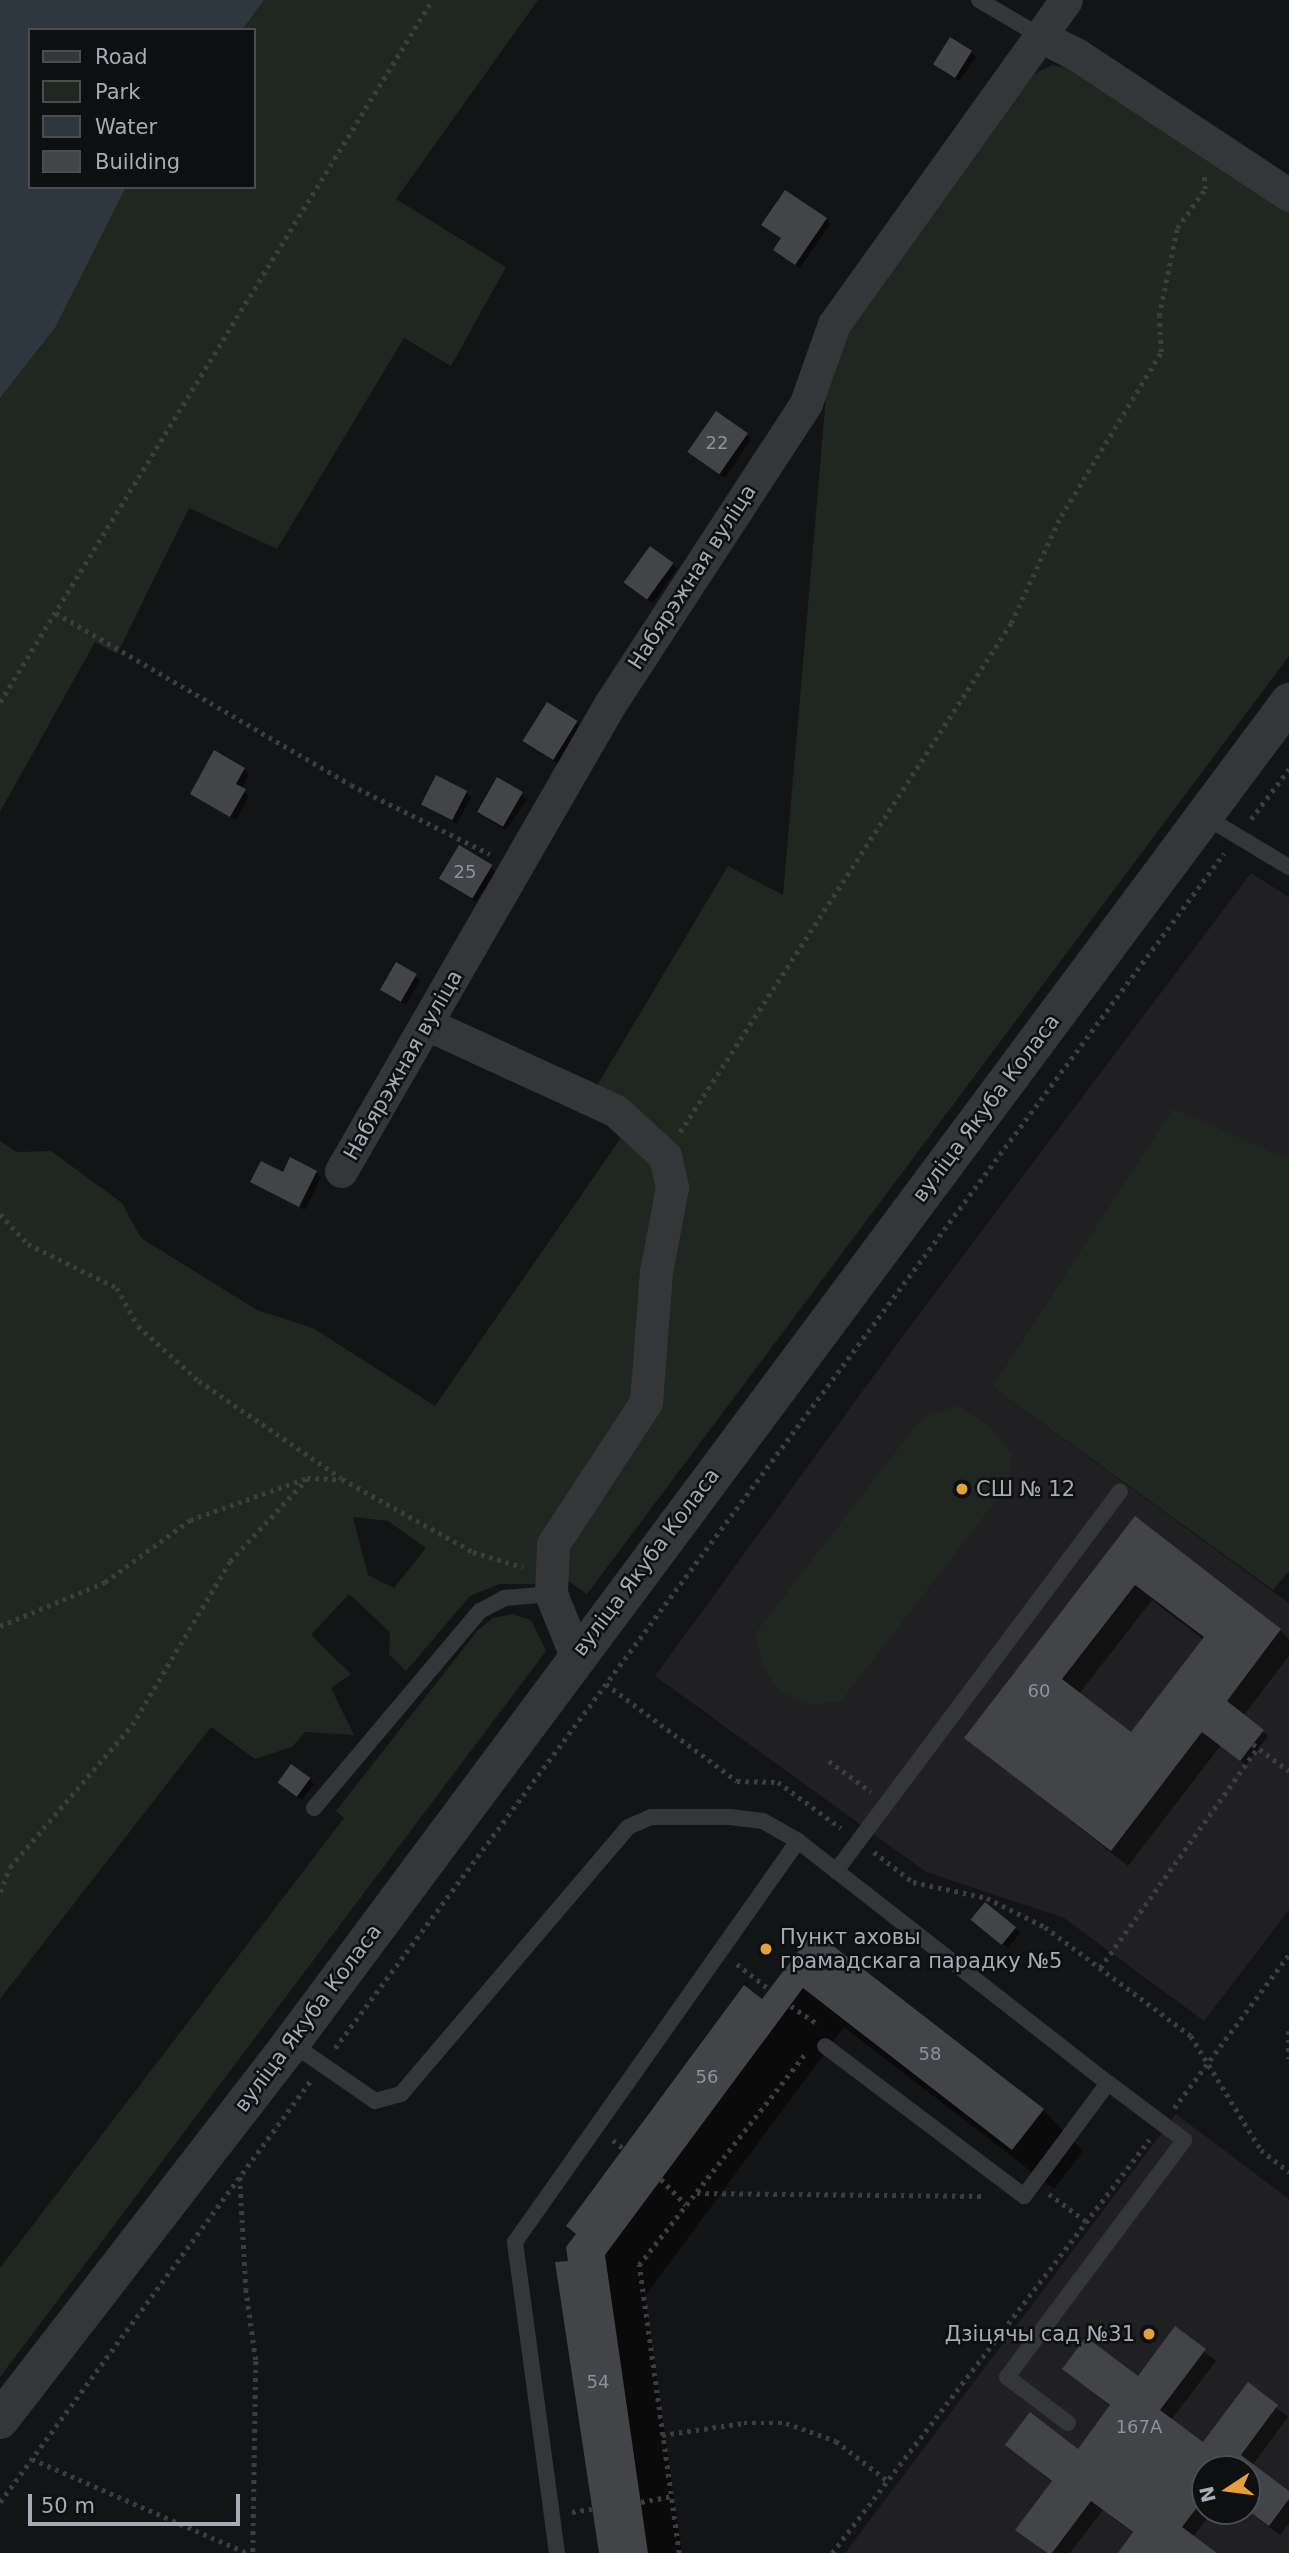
<!DOCTYPE html>
<meta charset="utf-8">
<style>
body{margin:0}
#map{position:relative;width:1289px;height:2553px;overflow:hidden;background:#131415;font-family:"DejaVu Sans",sans-serif}
div>[style]{position:absolute}
[style*='--x']{left:calc(var(--x)*1px);top:calc(var(--y)*1px);width:calc(var(--w)*1px);rotate:calc(var(--a)*1deg)}
.built>*{inset:0;background:#202022}
.green>*{inset:0;background:#202720}
.water>*{inset:0;background:#2e373d}
.shadow>*{inset:0;background:#0007;transform-origin:0 0}
.building>*{inset:0;background:#434448;transform-origin:0 0}
.path>*{height:4.5px;margin-top:-2.25px;transform-origin:0;background:repeating-linear-gradient(90deg,#3b3d41 0 3.5px,transparent 0 8.5px)}
.service>*{height:16px;margin:-8px;padding:0 8px;transform-origin:8px;border-radius:8px;background:#35363a}
.minor>*{height:33px;margin:-16.5px;padding:0 16.5px;transform-origin:16.5px;border-radius:16.5px;background:#35363a}
.tertiary>*{height:38px;margin:-19px;padding:0 19px;transform-origin:19px;border-radius:19px;background:#35363a}
.dots>*{width:19px;height:19px;translate:-50% -50%;box-sizing:border-box;border:4px solid #0e0f10;border-radius:50%}
span{translate:-50% -50%;white-space:nowrap;text-align:center;line-height:1.15;-webkit-text-stroke:5px #0e0f10;paint-order:stroke}
.number-label{font-size:18px;color:#8d9199}
.number-label span{-webkit-text-stroke-width:0}
.street-label{font-size:21px;color:#a6abb4}
.poi-label{font-size:21px;color:#a6abb4}
.left{translate:0 -50%;text-align:left}
.right{translate:-100% -50%;text-align:right}
.legend{position:absolute;left:28px;top:28px;width:228px;height:161px;box-sizing:border-box;background:#0e0f10;border:2px solid #4b4d52;margin:0;padding:9px 12px;list-style:none;font-size:21px;color:#a6abb4}
.legend li{display:flex;align-items:center;gap:14px;height:35px}
.legend b{width:35px;border:2px solid #4b4d52}
.north{position:absolute;left:1191px;top:2455px;width:70px;height:70px;box-sizing:border-box;background:#0e0f10;border:2px solid #4b4d52;border-radius:50%;rotate:257deg;font-size:19px;font-weight:700;line-height:28px;text-align:center;color:#a6abb4}
.north::after{content:'';display:block;margin:auto;width:24px;height:32px;background:#e59f3c;clip-path:polygon(50% 0,100% 100%,50% 72%,0 100%)}
.scale{position:absolute;left:28px;top:2494px;width:212px;height:32px;box-sizing:border-box;border:4px solid #a6abb4;border-top:0;padding-left:9px;font-size:21px;line-height:24px;white-space:nowrap;color:#a6abb4;-webkit-text-stroke:5px #0e0f10;paint-order:stroke}
</style>
<div id="map">
<div class="built">
<i style="clip-path:polygon(1251px 873px,1289px 897px,1289px 1159px,1173px 1110px,992px 1387px,1289px 1603px,1289px 1910px,1204px 2021px,1064px 1918px,926px 1872px,655px 1676px,908px 1329px)"></i>
<i style="clip-path:polygon(evenodd,1176px 2114px,1289px 2199px,1289px 2553px,845px 2553px,1176px 2114px,1205px 2469px,1247px 2469px,1247px 2511px,1205px 2511px,1205px 2469px)"></i>
</div>
<div class="green">
<i style="clip-path:polygon(264px 0,538px 0,396px 199px,506px 267px,451px 366px,404px 338px,277px 549px,189px 508px,117px 654px,95px 642px,0 812px,0 398px,55px 328px,126px 187px,254px 187px,254px 30px,242px 30px)"></i>
<i style="clip-path:polygon(evenodd,1052px 65px,1072px 69px,1289px 211px,1289px 656px,587px 1594px,537px 1559px,536px 1584px,500px 1584px,470px 1596px,406px 1671px,389px 1654px,390px 1632px,349px 1594px,311px 1635px,351px 1674px,331px 1688px,354px 1735px,305px 1732px,292px 1747px,255px 1759px,211px 1727px,0 1999px,0 1141px,17px 1152px,51px 1151px,122px 1203px,141px 1238px,257px 1310px,313px 1328px,435px 1406px,625px 1132px,586px 1104px,728px 866px,783px 895px,827px 385px,854px 315px,1033px 75px,1052px 65px,353px 1517px,388px 1521px,426px 1548px,394px 1588px,368px 1575px,353px 1517px)"></i>
<i style="clip-path:polygon(1173px 1109px,1289px 1159px,1289px 1571px,1273px 1590px,992px 1387px)"></i>
<i style="clip-path:polygon(958px 1406px,989px 1426px,1011px 1454px,1008px 1485px,841px 1701px,812px 1705px,780px 1692px,763px 1667px,755px 1634px,922px 1418px)"></i>
<i style="clip-path:polygon(513px 1614px,531px 1620px,546px 1651px,0 2377px,0 2268px,344px 1818px,336px 1811px,478px 1630px,493px 1618px)"></i>
</div>
<div class="water">
<i style="clip-path:polygon(0 0,264px 0,242px 30px,30px 30px,30px 187px,126px 187px,55px 328px,0 398px)"></i>
</div>
<div class="shadow">
<i style="clip-path:polygon(971px 52px,976px 57px,959px 81px,940px 69px)"></i>
<i style="clip-path:polygon(826px 219px,830px 224px,800px 268px,780px 254px,782px 239px,763px 225px)"></i>
<i style="clip-path:polygon(746px 434px,751px 439px,725px 478px,694px 457px)"></i>
<i style="clip-path:polygon(672px 564px,677px 569px,653px 603px,631px 588px)"></i>
<i style="clip-path:polygon(576px 723px,580px 728px,558px 764px,524px 741px)"></i>
<i style="clip-path:polygon(244px 769px,249px 774px,241px 789px,249px 796px,236px 820px,192px 793px)"></i>
<i style="left:497px;top:779px;width:36px;height:38px;rotate:34deg"></i>
<i style="clip-path:polygon(466px 792px,471px 797px,457px 824px,423px 804px)"></i>
<i style="left:460px;top:847px;width:44px;height:36px;rotate:35deg"></i>
<i style="clip-path:polygon(415px 976px,420px 980px,406px 1005px,383px 989px)"></i>
<i style="clip-path:polygon(316px 1172px,321px 1177px,305px 1210px,252px 1182px)"></i>
<i style="clip-path:polygon(evenodd,1135px 1518px,1280px 1630px,1289px 1639px,1289px 1656px,1243px 1716px,1268px 1736px,1246px 1765px,1221px 1745px,1128px 1866px,966px 1738px,1135px 1518px,1152px 1600px,1204px 1640px,1132px 1734px,1079px 1694px,1152px 1600px)"></i>
<i style="clip-path:polygon(309px 1779px,314px 1784px,302px 1800px,284px 1787px)"></i>
<i style="clip-path:polygon(978px 1925px,1015px 1928px,1020px 1933px,1008px 1948px)"></i>
<i style="clip-path:polygon(814px 1934px,1043px 2110px,1083px 2151px,1054px 2189px,844px 2027px,645px 2296px,682px 2553px,601px 2553px,570px 2262px)"></i>
<i style="clip-path:polygon(1175px 2329px,1216px 2361px,1171px 2420px,1204px 2444px,1248px 2385px,1288px 2417px,1252px 2466px,1289px 2494px,1289px 2523px,1280px 2535px,1247px 2510px,1247px 2469px,1205px 2469px,1205px 2511px,1213px 2511px,1193px 2537px,1214px 2553px,1120px 2553px,1134px 2534px,1103px 2510px,1070px 2553px,1046px 2553px,1018px 2529px,1053px 2483px,1007px 2445px,1078px 2451px,1111px 2407px,1064px 2369px,1138px 2378px)"></i>
</div>
<div class="building">
<i style="left:950px;top:37px;width:26px;height:32px;rotate:32deg"></i>
<i style="clip-path:polygon(785px 190px,827px 218px,795px 265px,773px 250px,781px 238px,761px 225px)"></i>
<i style="left:716px;top:411px;width:39px;height:50px;rotate:35deg"></i>
<i style="left:650px;top:546px;width:29px;height:45px;rotate:36deg"></i>
<i style="left:547px;top:702px;width:36px;height:46px;rotate:32deg"></i>
<i style="clip-path:polygon(214px 750px,245px 768px,236px 784px,246px 789px,230px 817px,190px 794px)"></i>
<i style="left:436px;top:775px;width:35px;height:33px;rotate:27deg"></i>
<i style="left:497px;top:777px;width:30px;height:40px;rotate:30deg"></i>
<i style="left:459px;top:845px;width:39px;height:39px;rotate:31deg"></i>
<i style="left:396px;top:962px;width:24px;height:32px;rotate:30deg"></i>
<i style="clip-path:polygon(290px 1157px,317px 1171px,299px 1207px,250px 1182px,261px 1161px,283px 1172px)"></i>
<i style="clip-path:polygon(evenodd,1135px 1516px,1281px 1629px,1227px 1701px,1264px 1730px,1240px 1761px,1202px 1732px,1111px 1851px,964px 1738px,1135px 1516px,1135px 1585px,1204px 1637px,1131px 1732px,1062px 1679px,1135px 1585px)"></i>
<i style="left:291px;top:1764px;width:24px;height:23px;rotate:36deg"></i>
<i style="left:985px;top:1902px;width:40px;height:23px;rotate:39deg"></i>
<i style="clip-path:polygon(814px 1931px,1044px 2109px,1012px 2150px,803px 1988px,605px 2255px,648px 2553px,599px 2553px,555px 2262px,568px 2261px,566px 2247px,576px 2234px,566px 2226px,744px 1985px,762px 1999px)"></i>
<i style="clip-path:polygon(1175px 2326px,1206px 2349px,1160px 2410px,1203px 2442px,1248px 2382px,1278px 2405px,1241px 2455px,1289px 2491px,1289px 2499px,1269px 2526px,1247px 2510px,1247px 2469px,1205px 2469px,1205px 2497px,1182px 2527px,1217px 2553px,1118px 2553px,1133px 2532px,1091px 2501px,1052px 2553px,1047px 2553px,1015px 2530px,1052px 2481px,1005px 2445px,1030px 2412px,1078px 2449px,1110px 2405px,1062px 2369px,1086px 2337px,1138px 2376px)"></i>
</div>
<div class="path">
<i style="--x:56;--y:613;--w:341;--a:30.2"></i>
<i style="--x:351;--y:785;--w:155;--a:26.4"></i>
<i style="--x:0;--y:702;--w:824;--a:-58.39"></i>
<i style="--x:1251;--y:819;--w:63;--a:-52.8"></i>
<i style="--x:680;--y:1132;--w:607;--a:-56.96"></i>
<i style="--x:1011;--y:623;--w:118;--a:-65"></i>
<i style="--x:1061;--y:516;--w:192;--a:-58.6"></i>
<i style="--x:1161;--y:352;--w:36;--a:-93"></i>
<i style="--x:1159;--y:316;--w:90;--a:-78.4"></i>
<i style="--x:1177;--y:228;--w:48;--a:-54.3"></i>
<i style="--x:1205;--y:189;--w:13;--a:-94"></i>
<i style="--x:0;--y:1214;--w:41;--a:47"></i>
<i style="--x:28;--y:1244;--w:99;--a:26.3"></i>
<i style="--x:117;--y:1288;--w:43;--a:61.1"></i>
<i style="--x:138;--y:1326;--w:82;--a:42"></i>
<i style="--x:199;--y:1381;--w:172;--a:34.3"></i>
<i style="--x:0;--y:1626;--w:114;--a:-22.7"></i>
<i style="--x:105;--y:1582;--w:105;--a:-36.1"></i>
<i style="--x:190;--y:1520;--w:124;--a:-19.7"></i>
<i style="--x:307;--y:1478;--w:35;--a:2"></i>
<i style="--x:342;--y:1479;--w:150;--a:29.1"></i>
<i style="--x:473;--y:1552;--w:52;--a:16.7"></i>
<i style="--x:606;--y:1684;--w:163;--a:36.5"></i>
<i style="--x:737;--y:1781;--w:41;--a:1.4"></i>
<i style="--x:778;--y:1782;--w:78;--a:36.1"></i>
<i style="--x:1253;--y:1744;--w:45;--a:36.9"></i>
<i style="--x:829;--y:1761;--w:52;--a:36.4"></i>
<i style="--x:874;--y:1852;--w:49;--a:37.6"></i>
<i style="--x:913;--y:1882;--w:76;--a:12.2"></i>
<i style="--x:987;--y:1898;--w:65;--a:26.6"></i>
<i style="--x:1045;--y:1927;--w:182;--a:36.7"></i>
<i style="--x:1191;--y:2036;--w:134;--a:58.4"></i>
<i style="--x:1261;--y:2150;--w:36;--a:38"></i>
<i style="--x:0;--y:1892;--w:27;--a:-68"></i>
<i style="--x:10;--y:1867;--w:187;--a:-49.3"></i>
<i style="--x:132;--y:1725;--w:191;--a:-59.1"></i>
<i style="--x:230;--y:1561;--w:112;--a:-46.8"></i>
<i style="--x:737;--y:1964;--w:41;--a:38"></i>
<i style="--x:1100;--y:1968;--w:272;--a:-54.4"></i>
<i style="--x:791;--y:2006;--w:34;--a:34"></i>
<i style="--x:1289;--y:2031;--w:28;--a:90"></i>
<i style="--x:335;--y:2048;--w:1489;--a:-53.35"></i>
<i style="--x:1174;--y:2108;--w:192;--a:-53.2"></i>
<i style="--x:613;--y:2140;--w:13;--a:39"></i>
<i style="--x:240;--y:2177;--w:112;--a:86.9"></i>
<i style="--x:246;--y:2289;--w:73;--a:82.1"></i>
<i style="--x:256;--y:2361;--w:192;--a:90.9"></i>
<i style="--x:661;--y:2179;--w:36;--a:46"></i>
<i style="--x:697;--y:2193;--w:289;--a:0.6"></i>
<i style="--x:1049;--y:2194;--w:47;--a:36.4"></i>
<i style="--x:662;--y:2435;--w:83;--a:-8.3"></i>
<i style="--x:744;--y:2423;--w:42;--a:0"></i>
<i style="--x:786;--y:2423;--w:53;--a:19.8"></i>
<i style="--x:836;--y:2441;--w:66;--a:37.6"></i>
<i style="--x:32;--y:2459;--w:235;--a:23.6"></i>
<i style="--x:0;--y:2502;--w:524;--a:-53.61"></i>
<i style="--x:641;--y:2502;--w:31;--a:-11"></i>
<i style="--x:572;--y:2512;--w:20;--a:-9"></i>
<i style="--x:679;--y:2553;--w:291;--a:-97.9"></i>
<i style="--x:639;--y:2265;--w:268;--a:-51.8"></i>
<i style="--x:832;--y:2553;--w:521;--a:-52.49"></i>
</div>
<div class="service">
<i style="--x:979;--y:0;--w:71;--a:30.5"></i>
<i style="--x:1204;--y:816;--w:99;--a:31"></i>
<i style="--x:314;--y:1808;--w:258;--a:-49.9"></i>
<i style="--x:480;--y:1611;--w:27;--a:-28"></i>
<i style="--x:504;--y:1598;--w:47;--a:-4.9"></i>
<i style="--x:836;--y:1871;--w:474;--a:-53.2"></i>
<i style="--x:291;--y:2043;--w:102;--a:34.6"></i>
<i style="--x:375;--y:2101;--w:27;--a:-15"></i>
<i style="--x:401;--y:2094;--w:350;--a:-49.6"></i>
<i style="--x:628;--y:1827;--w:25;--a:-23"></i>
<i style="--x:651;--y:1817;--w:79;--a:0"></i>
<i style="--x:730;--y:1817;--w:33;--a:7"></i>
<i style="--x:763;--y:1821;--w:40;--a:29.7"></i>
<i style="--x:798;--y:1841;--w:393;--a:38"></i>
<i style="--x:1108;--y:2083;--w:141;--a:126.6"></i>
<i style="--x:1024;--y:2196;--w:249;--a:-143"></i>
<i style="--x:1068;--y:2423;--w:76;--a:-143"></i>
<i style="--x:1007;--y:2377;--w:296;--a:-53.2"></i>
<i style="--x:1184;--y:2140;--w:95;--a:-143.1"></i>
<i style="--x:557;--y:2553;--w:314;--a:-97.7"></i>
<i style="--x:515;--y:2242;--w:491;--a:-54.8"></i>
</div>
<div class="minor">
<i style="--x:1040;--y:36;--w:40;--a:26.6"></i>
<i style="--x:1076;--y:54;--w:255;--a:33.5"></i>
<i style="--x:429;--y:1025;--w:206;--a:24.7"></i>
<i style="--x:616;--y:1111;--w:67;--a:42.6"></i>
<i style="--x:665;--y:1156;--w:32;--a:77"></i>
<i style="--x:672;--y:1187;--w:86;--a:100.7"></i>
<i style="--x:656;--y:1272;--w:130;--a:94.4"></i>
<i style="--x:646;--y:1402;--w:170;--a:123.2"></i>
<i style="--x:553;--y:1544;--w:50;--a:92.3"></i>
<i style="--x:551;--y:1594;--w:67;--a:68"></i>
<i style="--x:341;--y:1171;--w:539;--a:-60.06"></i>
<i style="--x:610;--y:704;--w:359;--a:-56.9"></i>
<i style="--x:806;--y:403;--w:84;--a:-70.5"></i>
<i style="--x:834;--y:324;--w:398;--a:-54.4"></i>
</div>
<div class="tertiary">
<i style="--x:0;--y:2420;--w:476;--a:-52.3"></i>
<i style="--x:291;--y:2043;--w:1672;--a:-53.34"></i>
</div>
<div class="dots">
<i style="left:962px;top:1489px;background:#e59f3c"></i>
<i style="left:766px;top:1949px;background:#e59f3c"></i>
<i style="left:1149px;top:2334px;background:#e59f3c"></i>
</div>
<div class="number-label">
<span style="left:717px;top:443px">22</span>
<span style="left:465px;top:872px">25</span>
<span style="left:1039px;top:1691px">60</span>
<span style="left:930px;top:2054px">58</span>
<span style="left:707px;top:2077px">56</span>
<span style="left:598px;top:2382px">54</span>
<span style="left:1139px;top:2427px">167А</span>
</div>
<div class="street-label">
<span style="left:692px;top:577px;rotate:-57deg">Набярэжная вуліца</span>
<span style="left:403px;top:1065px;rotate:-60deg">Набярэжная вуліца</span>
<span style="left:986px;top:1108px;rotate:-53deg">вуліца Якуба Коласа</span>
<span style="left:646px;top:1562px;rotate:-53deg">вуліца Якуба Коласа</span>
<span style="left:308px;top:2018px;rotate:-53deg">вуліца Якуба Коласа</span>
</div>
<div class="poi-label">
<span class="left" style="left:976px;top:1489px">СШ № 12</span>
<span class="left" style="left:780px;top:1949px">Пункт аховы<br>грамадскага парадку №5</span>
<span class="right" style="left:1135px;top:2334px">Дзіцячы сад №31</span>
</div>
<ul class="legend">
<li><b style="height:9px;background:#35363a"></b>Road</li>
<li><b style="height:19px;background:#202720"></b>Park</li>
<li><b style="height:19px;background:#2e373d"></b>Water</li>
<li><b style="height:19px;background:#434448"></b>Building</li>
</ul>
<div class="north">N</div>
<div class="scale">50 m</div>
</div>
